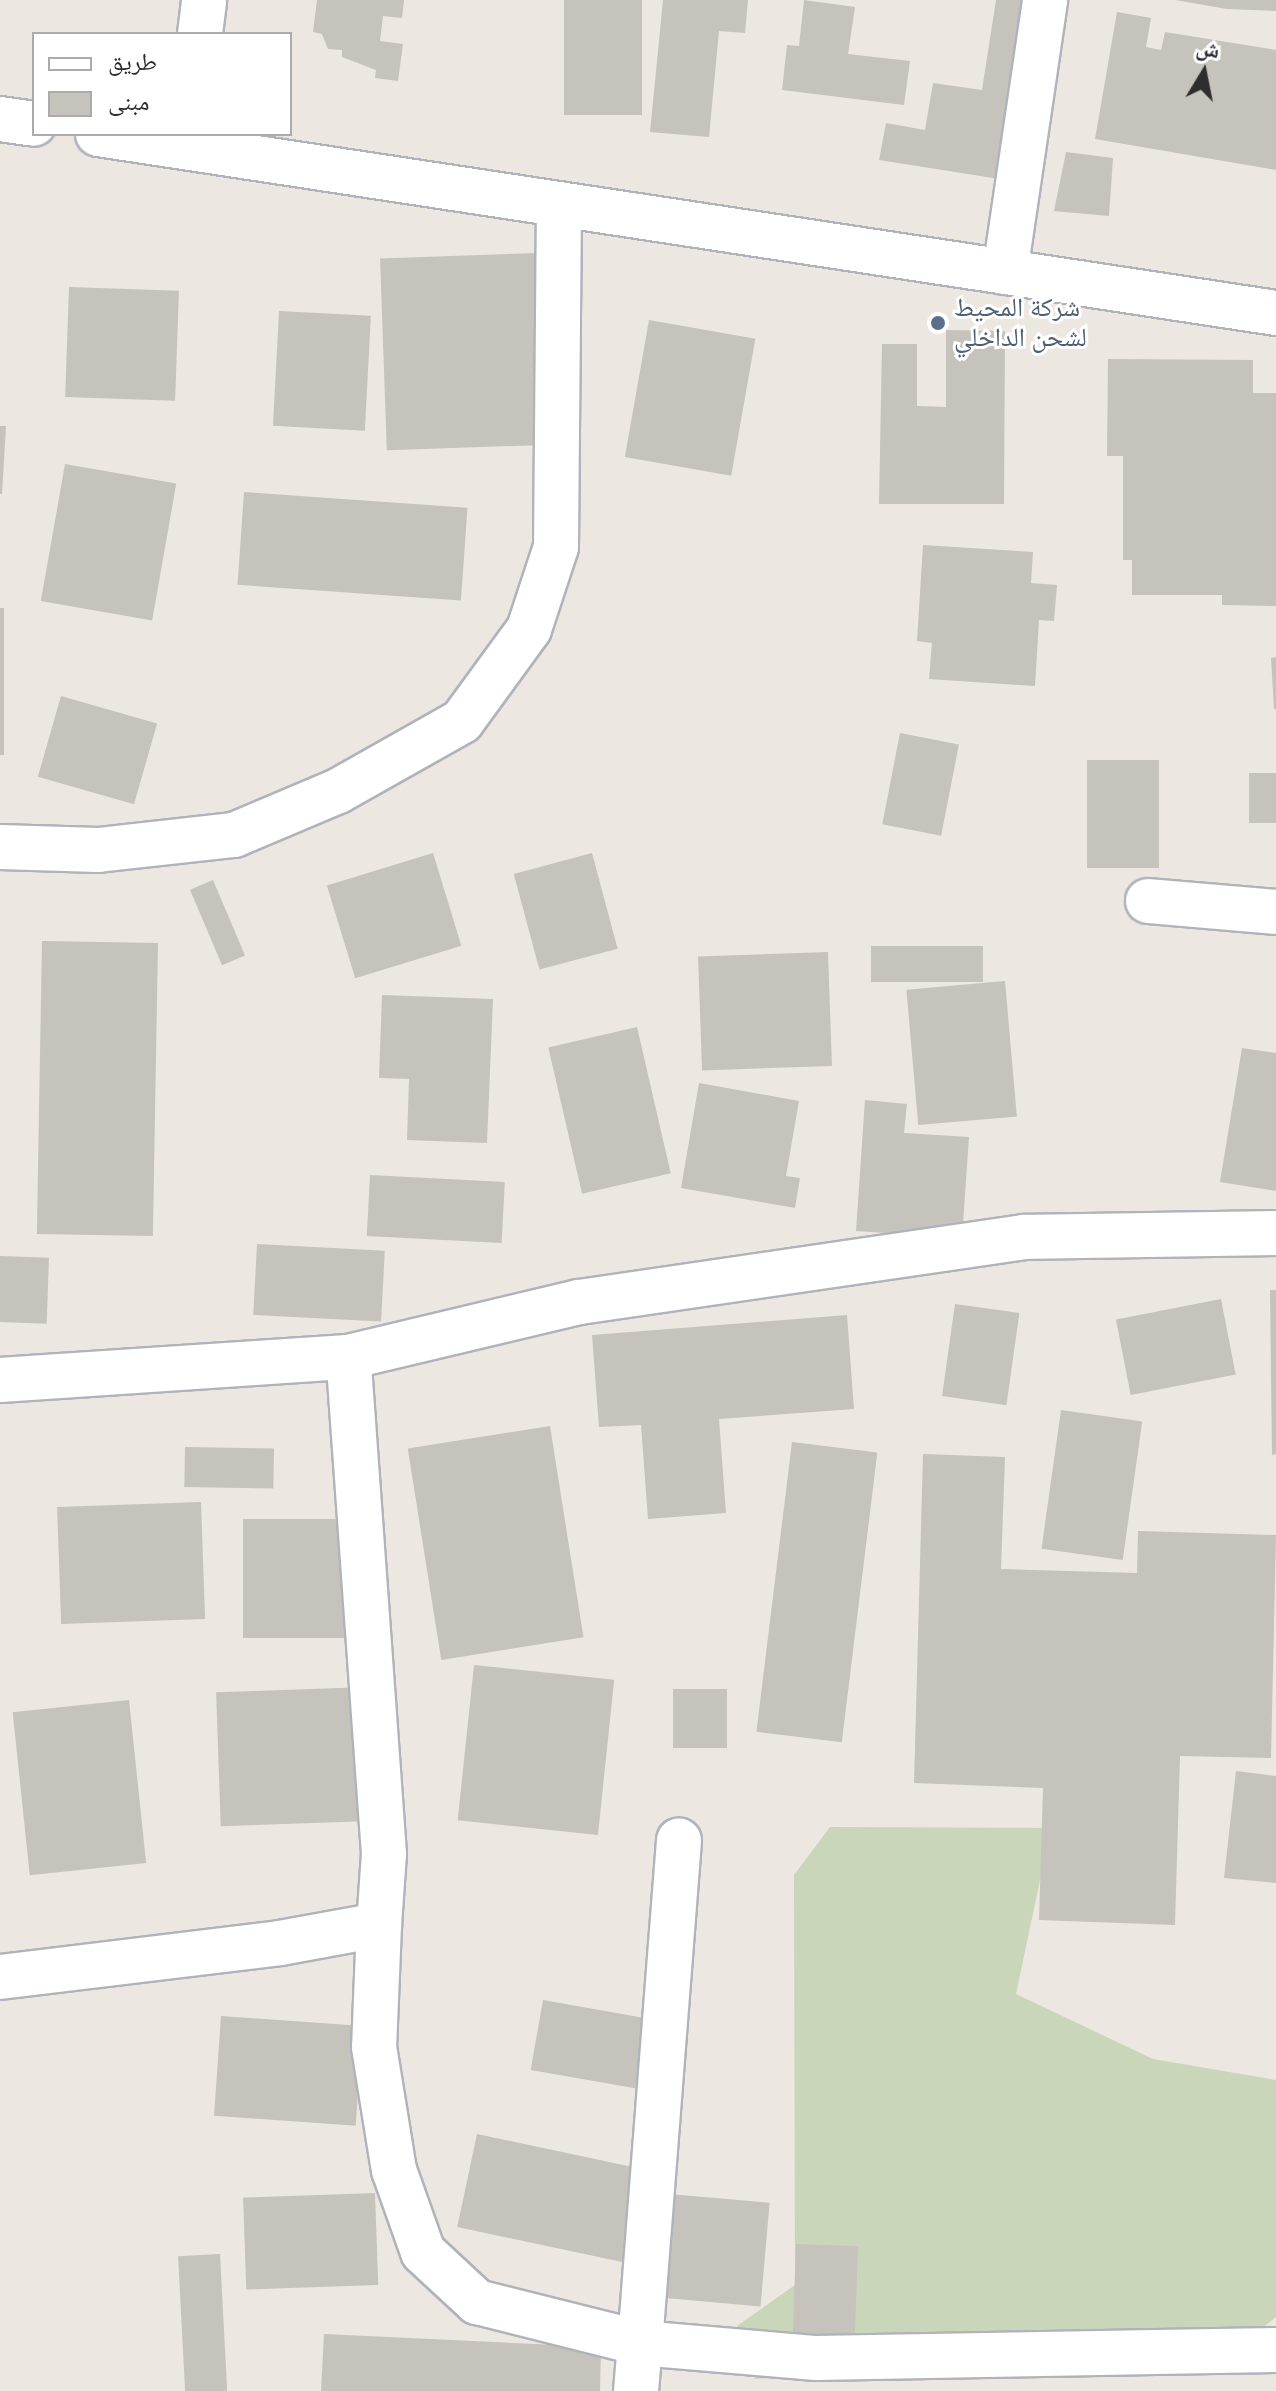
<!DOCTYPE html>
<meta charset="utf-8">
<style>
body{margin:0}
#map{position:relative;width:1276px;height:2391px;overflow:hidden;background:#ede7e1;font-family:Raleway,"Noto Naskh Arabic",sans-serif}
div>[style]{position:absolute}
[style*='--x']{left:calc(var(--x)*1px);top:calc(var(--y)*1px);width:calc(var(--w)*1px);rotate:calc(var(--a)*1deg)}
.cemetery>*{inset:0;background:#c9d6b9}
.building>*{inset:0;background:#c6c2bc;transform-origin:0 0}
.roads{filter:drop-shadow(2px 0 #b1b3bc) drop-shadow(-2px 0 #b1b3bc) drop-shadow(0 2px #b1b3bc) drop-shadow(0 -2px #b1b3bc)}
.minor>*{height:44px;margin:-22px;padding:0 22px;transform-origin:22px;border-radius:22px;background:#fff}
.dots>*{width:22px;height:22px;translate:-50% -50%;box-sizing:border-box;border:4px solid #fff;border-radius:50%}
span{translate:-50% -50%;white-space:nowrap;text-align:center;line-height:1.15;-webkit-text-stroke:6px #fff;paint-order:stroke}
.service-label{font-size:26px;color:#4e5e75}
.left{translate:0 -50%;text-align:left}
.legend{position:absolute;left:32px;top:32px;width:260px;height:104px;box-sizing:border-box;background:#fff;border:2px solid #ababab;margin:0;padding:10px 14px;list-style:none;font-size:24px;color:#2d2d2d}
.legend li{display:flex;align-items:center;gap:16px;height:40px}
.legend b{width:40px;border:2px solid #ababab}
.north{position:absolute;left:1164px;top:32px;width:80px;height:80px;-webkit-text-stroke:6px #fff;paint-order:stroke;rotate:10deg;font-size:22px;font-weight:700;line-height:32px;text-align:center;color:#2d2d2d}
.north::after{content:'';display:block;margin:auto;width:28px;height:36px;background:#2d2d2d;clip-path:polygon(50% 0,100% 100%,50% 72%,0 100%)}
</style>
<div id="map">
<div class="cemetery">
<i style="clip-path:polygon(830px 1827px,1051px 1828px,1016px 1994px,1153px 2059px,1276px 2080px,1276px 2317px,1261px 2329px,1093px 2354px,755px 2379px,737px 2326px,795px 2285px,794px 1875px)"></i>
</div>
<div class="building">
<i style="clip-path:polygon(317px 0,404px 0,402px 18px,383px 16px,380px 41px,403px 44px,398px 81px,375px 78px,376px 70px,342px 57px,342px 50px,328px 49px,322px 34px,313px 32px)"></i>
<i style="left:564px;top:0;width:78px;height:115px"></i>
<i style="clip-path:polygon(663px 0,748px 0,745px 33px,719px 31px,709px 137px,650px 132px)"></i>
<i style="clip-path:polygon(804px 0,855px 7px,848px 54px,910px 61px,904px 105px,782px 90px,787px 45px,799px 46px)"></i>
<i style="clip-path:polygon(996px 0,1035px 0,1006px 180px,879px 160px,886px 123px,925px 130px,933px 83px,982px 90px)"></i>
<i style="clip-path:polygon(1175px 0,1276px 0,1276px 11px,1227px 9px)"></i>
<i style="clip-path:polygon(1117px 12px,1151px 18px,1146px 47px,1161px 50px,1165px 32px,1276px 50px,1276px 170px,1095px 139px)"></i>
<i style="clip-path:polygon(1066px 152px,1113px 158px,1109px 216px,1054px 211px)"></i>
<i style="left:537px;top:253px;width:192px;height:157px;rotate:88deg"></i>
<i style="left:69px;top:287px;width:110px;height:110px;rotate:2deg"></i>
<i style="left:279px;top:311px;width:92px;height:115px;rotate:3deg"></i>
<i style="left:649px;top:320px;width:108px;height:139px;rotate:10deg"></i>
<i style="clip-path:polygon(946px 330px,1005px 331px,1004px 504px,879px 504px,882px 344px,917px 344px,917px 406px,946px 407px)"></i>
<i style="clip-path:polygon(1108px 359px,1253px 360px,1253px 393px,1276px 393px,1276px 606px,1222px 605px,1222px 595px,1132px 595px,1132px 560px,1123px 560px,1123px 456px,1107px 456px)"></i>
<i style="clip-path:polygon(0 426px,6px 426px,2px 494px,0 494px)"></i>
<i style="left:65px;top:464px;width:113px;height:139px;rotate:10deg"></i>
<i style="left:244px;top:492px;width:224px;height:93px;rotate:4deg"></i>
<i style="clip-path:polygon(923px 545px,1033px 552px,1031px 583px,1057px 585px,1054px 621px,1039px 620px,1035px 686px,929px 679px,932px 643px,917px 641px)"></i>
<i style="left:0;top:608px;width:4px;height:147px"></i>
<i style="clip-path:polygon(1276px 657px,1276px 709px,1274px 709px,1271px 658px)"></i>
<i style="left:61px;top:696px;width:100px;height:84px;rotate:16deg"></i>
<i style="left:900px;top:733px;width:60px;height:93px;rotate:11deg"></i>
<i style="left:1159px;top:760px;width:108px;height:72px;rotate:90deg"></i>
<i style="left:1276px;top:773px;width:50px;height:27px;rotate:90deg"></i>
<i style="left:433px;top:853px;width:97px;height:111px;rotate:73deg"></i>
<i style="left:592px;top:853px;width:99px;height:81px;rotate:75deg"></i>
<i style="left:213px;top:880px;width:82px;height:25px;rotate:67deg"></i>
<i style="left:42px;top:941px;width:116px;height:293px;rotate:1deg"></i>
<i style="left:871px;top:946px;width:112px;height:36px"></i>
<i style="left:828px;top:952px;width:114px;height:130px;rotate:88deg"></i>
<i style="left:1005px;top:981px;width:136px;height:99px;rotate:85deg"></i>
<i style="clip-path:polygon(382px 995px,493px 999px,487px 1143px,407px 1140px,409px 1079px,379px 1078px)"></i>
<i style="left:637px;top:1027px;width:150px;height:91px;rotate:77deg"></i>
<i style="clip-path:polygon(1242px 1048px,1276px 1053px,1276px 1191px,1220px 1182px)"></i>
<i style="clip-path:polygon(699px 1083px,799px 1101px,786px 1176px,800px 1178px,795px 1208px,681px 1188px)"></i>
<i style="clip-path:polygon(865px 1100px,907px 1104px,904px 1133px,969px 1137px,962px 1238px,856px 1231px)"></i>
<i style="left:370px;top:1175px;width:135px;height:61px;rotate:3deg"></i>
<i style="left:257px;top:1244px;width:128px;height:71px;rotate:3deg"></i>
<i style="left:0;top:1256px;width:49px;height:66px;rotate:2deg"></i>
<i style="clip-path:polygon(1270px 1290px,1276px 1290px,1276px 1454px,1272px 1455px)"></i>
<i style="left:1221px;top:1299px;width:77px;height:107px;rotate:79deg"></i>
<i style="left:955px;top:1304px;width:65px;height:93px;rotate:8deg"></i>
<i style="clip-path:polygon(847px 1315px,854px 1409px,719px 1419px,726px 1513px,648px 1519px,641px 1425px,599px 1427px,592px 1335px)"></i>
<i style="left:1061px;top:1410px;width:82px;height:140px;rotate:8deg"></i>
<i style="left:550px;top:1426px;width:214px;height:144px;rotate:81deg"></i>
<i style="left:792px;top:1442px;width:86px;height:292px;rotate:7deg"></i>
<i style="left:185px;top:1447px;width:89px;height:40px;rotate:1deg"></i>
<i style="clip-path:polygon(923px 1454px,1005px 1457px,1001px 1569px,1137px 1573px,1138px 1531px,1276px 1535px,1271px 1758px,1180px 1756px,1175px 1925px,1039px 1920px,1043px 1788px,914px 1783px)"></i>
<i style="left:201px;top:1502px;width:117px;height:144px;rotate:88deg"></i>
<i style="left:348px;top:1519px;width:119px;height:105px;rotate:90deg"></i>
<i style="left:474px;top:1665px;width:141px;height:156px;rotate:6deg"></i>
<i style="left:368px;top:1687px;width:134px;height:152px;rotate:88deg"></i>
<i style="left:673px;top:1689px;width:54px;height:59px"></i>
<i style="left:129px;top:1700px;width:164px;height:117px;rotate:84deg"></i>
<i style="clip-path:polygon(1236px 1771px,1276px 1776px,1276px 1883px,1224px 1878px)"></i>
<i style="left:543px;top:2000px;width:106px;height:71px;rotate:10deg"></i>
<i style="left:221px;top:2016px;width:142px;height:100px;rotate:4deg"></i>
<i style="left:477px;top:2134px;width:177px;height:95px;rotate:12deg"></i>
<i style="left:375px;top:2193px;width:92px;height:132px;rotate:88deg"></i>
<i style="left:669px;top:2194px;width:101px;height:104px;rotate:5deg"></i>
<i style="left:796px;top:2244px;width:62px;height:93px;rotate:2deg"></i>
<i style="left:220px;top:2254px;width:137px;height:42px;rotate:87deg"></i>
<i style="clip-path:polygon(324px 2334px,601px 2347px,600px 2391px,321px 2391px)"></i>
</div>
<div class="roads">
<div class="minor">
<i style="--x:200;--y:34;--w:34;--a:-83"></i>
<i style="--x:0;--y:119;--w:34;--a:8"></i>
<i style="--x:98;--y:134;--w:1192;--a:8.64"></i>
<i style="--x:1005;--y:272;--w:275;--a:-81.6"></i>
<i style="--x:0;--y:847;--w:98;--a:1.8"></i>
<i style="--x:98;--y:850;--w:137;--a:-6.3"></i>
<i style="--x:234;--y:835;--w:113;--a:-22.9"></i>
<i style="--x:338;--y:791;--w:142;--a:-29.4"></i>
<i style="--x:462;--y:721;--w:114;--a:-53.9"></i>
<i style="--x:529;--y:629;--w:86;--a:-71.8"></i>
<i style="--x:556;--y:547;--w:343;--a:-89.5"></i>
<i style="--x:1148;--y:901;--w:128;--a:4.9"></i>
<i style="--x:0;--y:1380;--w:349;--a:-3.8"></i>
<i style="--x:348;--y:1357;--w:237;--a:-13.4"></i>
<i style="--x:579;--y:1302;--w:450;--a:-8.3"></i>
<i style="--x:1024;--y:1237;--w:252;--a:-0.9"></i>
<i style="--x:379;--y:1925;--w:122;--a:92.3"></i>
<i style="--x:374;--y:2047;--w:125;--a:80.8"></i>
<i style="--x:394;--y:2170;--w:87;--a:70.5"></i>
<i style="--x:423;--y:2252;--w:74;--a:42.8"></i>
<i style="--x:477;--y:2302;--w:168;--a:14.1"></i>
<i style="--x:640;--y:2343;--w:504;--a:-85.56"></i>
<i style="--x:0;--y:1977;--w:282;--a:-6.9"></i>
<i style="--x:280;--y:1943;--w:101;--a:-10.3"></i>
<i style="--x:379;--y:1925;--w:71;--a:-86"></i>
<i style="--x:384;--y:1854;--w:498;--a:-94.1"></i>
<i style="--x:636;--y:2391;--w:48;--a:-85.2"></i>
<i style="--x:640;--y:2343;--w:177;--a:4.9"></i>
<i style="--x:816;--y:2358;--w:460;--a:-1"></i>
</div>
</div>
<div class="dots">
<i style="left:938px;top:323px;background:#5c6f8a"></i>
</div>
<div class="service-label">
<span class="left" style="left:954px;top:323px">شركة المحيط<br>لشحن الداخلي</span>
</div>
<ul class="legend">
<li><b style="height:10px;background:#fff"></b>طريق</li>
<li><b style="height:22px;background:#c6c2bc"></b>مبنى</li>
</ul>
<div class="north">ش</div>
</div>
